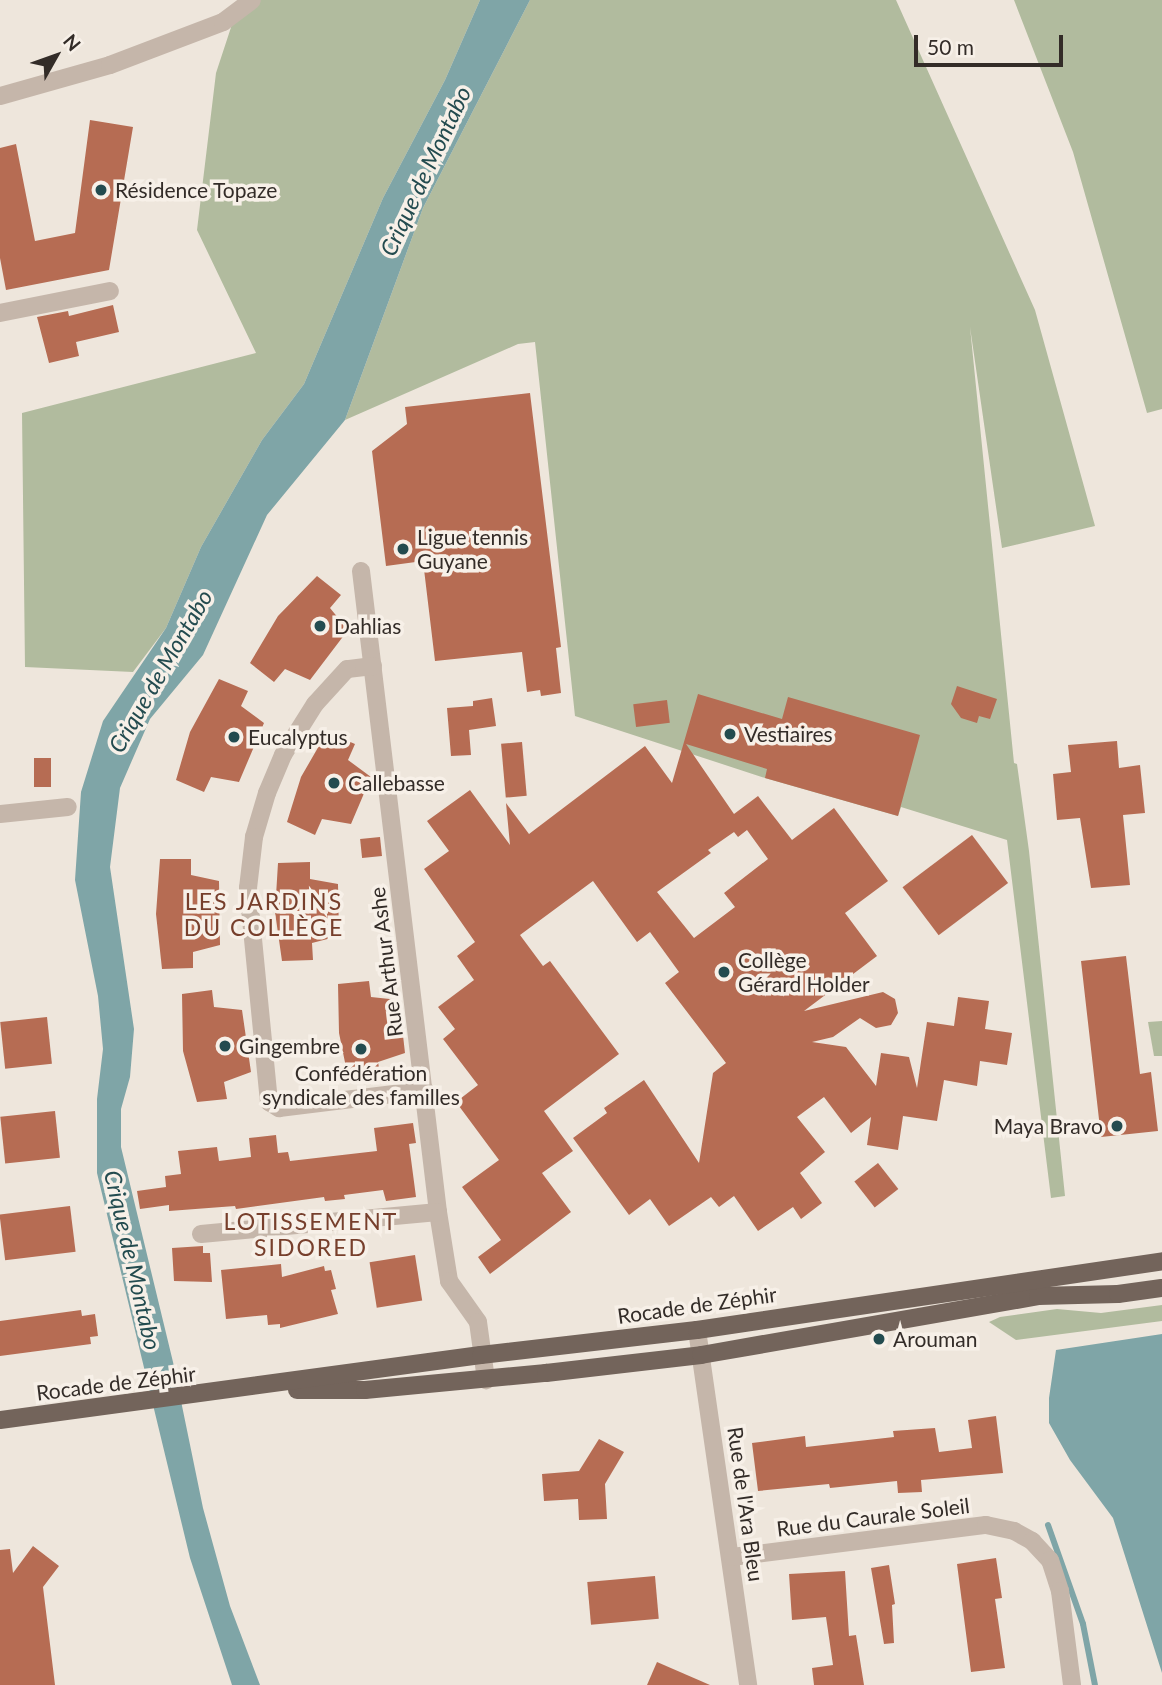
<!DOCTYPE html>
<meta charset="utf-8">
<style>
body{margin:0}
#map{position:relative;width:1162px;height:1685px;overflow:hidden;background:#eee6dc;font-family:Lato,sans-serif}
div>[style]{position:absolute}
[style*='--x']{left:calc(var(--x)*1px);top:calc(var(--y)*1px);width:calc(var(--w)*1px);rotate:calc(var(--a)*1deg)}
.green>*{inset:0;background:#b1bb9e}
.water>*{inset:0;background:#7fa5a7}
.stream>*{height:6px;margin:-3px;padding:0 3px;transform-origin:3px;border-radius:3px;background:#7fa5a7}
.building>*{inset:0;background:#b66c53;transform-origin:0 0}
.minor>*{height:18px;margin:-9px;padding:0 9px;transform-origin:9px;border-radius:9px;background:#c5b6aa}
.major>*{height:18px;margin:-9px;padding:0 9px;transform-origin:9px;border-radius:9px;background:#73645b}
.dots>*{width:19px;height:19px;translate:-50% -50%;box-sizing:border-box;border:4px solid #f7f0e8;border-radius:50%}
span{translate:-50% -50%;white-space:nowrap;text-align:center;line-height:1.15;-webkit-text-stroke:7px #f7f0e8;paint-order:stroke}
.poi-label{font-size:21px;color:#332c28}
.left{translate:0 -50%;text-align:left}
.right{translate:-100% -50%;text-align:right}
.street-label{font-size:21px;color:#332c28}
.water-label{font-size:23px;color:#234b4f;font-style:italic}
.neighbourhood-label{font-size:23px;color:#773f2c;letter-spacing:2px}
.north{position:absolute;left:21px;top:21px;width:70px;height:70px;-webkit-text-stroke:5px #f7f0e8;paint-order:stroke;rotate:50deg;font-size:19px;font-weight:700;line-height:28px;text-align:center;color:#332c28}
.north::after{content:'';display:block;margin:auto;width:24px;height:32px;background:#332c28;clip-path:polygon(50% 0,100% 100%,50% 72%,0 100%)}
.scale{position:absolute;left:914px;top:35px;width:149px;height:32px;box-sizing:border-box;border:4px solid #332c28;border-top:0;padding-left:9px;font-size:21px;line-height:24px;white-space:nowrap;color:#332c28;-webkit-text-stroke:5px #f7f0e8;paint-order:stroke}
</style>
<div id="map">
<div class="green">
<i style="clip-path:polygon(240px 0,480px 0,445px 80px,383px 198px,304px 384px,262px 440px,201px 547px,166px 628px,133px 672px,25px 667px,22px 413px,256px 353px,197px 230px,216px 73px)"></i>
<i style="clip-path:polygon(530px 0,896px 0,1035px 310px,1095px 526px,1002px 548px,970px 327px,1014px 763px,1017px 764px,1029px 851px,1065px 1196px,1051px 1198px,1007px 840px,901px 807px,898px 816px,765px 778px,575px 716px,535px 342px,518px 344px,345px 420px,423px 208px)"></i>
<i style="clip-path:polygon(1014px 0,1162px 0,1162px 409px,1147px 413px,1073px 152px)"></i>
<i style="clip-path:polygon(1162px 1021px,1162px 1056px,1154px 1056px,1148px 1022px)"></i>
<i style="clip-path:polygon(1162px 1305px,1162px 1321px,1016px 1340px,989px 1322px,1000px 1317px,1057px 1309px,1101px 1313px)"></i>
</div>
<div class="water">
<i style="clip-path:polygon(480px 0,530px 0,423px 208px,345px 420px,267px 515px,203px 655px,150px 719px,120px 788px,110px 867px,134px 1029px,130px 1077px,121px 1109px,121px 1147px,173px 1362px,203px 1508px,230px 1606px,260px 1685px,232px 1685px,190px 1558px,97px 1173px,97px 1099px,103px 1049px,98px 996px,75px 880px,81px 792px,103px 721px,166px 628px,201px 547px,262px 440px,304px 384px,383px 198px,445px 80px)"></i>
<i style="clip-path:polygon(1162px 1334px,1162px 1673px,1113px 1518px,1070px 1460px,1049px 1423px,1049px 1398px,1056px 1350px)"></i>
</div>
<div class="stream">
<i style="--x:1048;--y:1525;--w:105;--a:70.5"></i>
<i style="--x:1083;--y:1624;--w:62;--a:78.9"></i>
</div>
<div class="building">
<i style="clip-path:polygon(90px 120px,133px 127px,109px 270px,6px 290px,0 258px,0 148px,16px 144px,35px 241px,75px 233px)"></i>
<i style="clip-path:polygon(113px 305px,119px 332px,76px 342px,79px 356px,49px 363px,37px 317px,68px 311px,69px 316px)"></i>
<i style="clip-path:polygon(530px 393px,561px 647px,556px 648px,561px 693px,541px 696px,540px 690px,527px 692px,522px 652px,435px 661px,423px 561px,386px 566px,372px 451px,407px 424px,405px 407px)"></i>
<i style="clip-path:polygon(317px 576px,341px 595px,330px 608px,348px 630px,310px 680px,285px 669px,274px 682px,250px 663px,278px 616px)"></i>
<i style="clip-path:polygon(219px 679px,248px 691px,241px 706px,264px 723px,239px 782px,211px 777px,204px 792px,176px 780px,190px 732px)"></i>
<i style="clip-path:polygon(957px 686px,997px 699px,990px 719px,979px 716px,977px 723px,961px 718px,951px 704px)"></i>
<i style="clip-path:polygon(evenodd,698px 694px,782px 719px,788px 697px,920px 735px,898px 816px,765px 778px,767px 769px,686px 744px,734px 814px,758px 796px,792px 840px,834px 808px,888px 881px,845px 913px,877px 956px,804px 1011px,883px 992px,895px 999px,898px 1013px,891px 1025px,876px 1028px,860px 1018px,833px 1037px,812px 1042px,846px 1047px,876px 1086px,881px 1053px,909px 1057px,917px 1088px,927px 1022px,954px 1026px,958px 997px,989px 1001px,985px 1029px,1012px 1033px,1007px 1065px,980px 1061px,977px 1086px,944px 1080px,937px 1121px,903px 1116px,898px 1150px,867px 1145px,871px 1117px,851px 1133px,824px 1097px,797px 1117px,825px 1152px,800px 1173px,822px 1203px,801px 1219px,793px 1207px,758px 1231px,734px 1196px,719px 1207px,711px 1197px,669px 1226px,650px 1199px,629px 1215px,573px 1138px,607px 1113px,604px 1108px,644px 1080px,699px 1163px,713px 1073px,726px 1063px,665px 983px,679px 972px,650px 932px,637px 942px,593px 881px,520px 935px,543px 966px,550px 961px,619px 1054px,544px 1111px,573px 1151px,542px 1173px,571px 1212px,490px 1274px,478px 1257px,501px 1240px,462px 1187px,499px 1160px,456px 1102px,478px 1085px,443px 1039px,455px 1029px,438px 1007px,474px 980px,457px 956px,475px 942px,424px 869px,449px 851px,427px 821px,470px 790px,510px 845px,506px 803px,529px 834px,645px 746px,672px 783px,698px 694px,747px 830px,768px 859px,724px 893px,735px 907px,694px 938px,657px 892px,711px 853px,708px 850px,734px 832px,738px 837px,747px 830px)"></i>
<i style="clip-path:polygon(492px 698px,496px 726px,469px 730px,471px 755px,451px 756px,447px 708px,473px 706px,473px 701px)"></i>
<i style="left:667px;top:700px;width:23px;height:34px;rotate:83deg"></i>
<i style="clip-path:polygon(327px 732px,355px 744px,348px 760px,371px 777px,351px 824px,322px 819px,315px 835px,287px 822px,301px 777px)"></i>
<i style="clip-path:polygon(1117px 741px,1119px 768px,1140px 765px,1145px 813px,1123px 815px,1130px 885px,1091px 888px,1080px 818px,1057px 820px,1053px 774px,1071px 772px,1068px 745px)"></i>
<i style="left:522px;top:742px;width:54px;height:21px;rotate:85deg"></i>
<i style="left:34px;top:758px;width:17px;height:29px"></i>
<i style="left:972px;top:835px;width:60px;height:87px;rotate:53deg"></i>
<i style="left:380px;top:837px;width:19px;height:20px;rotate:84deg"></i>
<i style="clip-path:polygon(160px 859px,191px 859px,191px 875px,219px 881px,220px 945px,193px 952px,193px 968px,162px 969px,156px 914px)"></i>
<i style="clip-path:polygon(310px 862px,310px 879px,338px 884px,339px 936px,312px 943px,313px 960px,282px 961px,275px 912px,278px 863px)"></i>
<i style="clip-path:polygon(1126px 956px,1140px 1074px,1151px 1072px,1158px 1131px,1101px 1137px,1081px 961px)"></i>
<i style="clip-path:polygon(369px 981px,371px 997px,399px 1000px,405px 1053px,378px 1062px,381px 1079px,349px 1082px,339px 1033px,338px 984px)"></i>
<i style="clip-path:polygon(212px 990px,214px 1007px,242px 1010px,251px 1072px,224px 1082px,227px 1099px,197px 1102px,183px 1051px,182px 994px)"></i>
<i style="left:47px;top:1017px;width:47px;height:47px;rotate:84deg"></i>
<i style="left:55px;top:1111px;width:47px;height:55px;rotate:84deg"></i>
<i style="clip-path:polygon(413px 1123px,416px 1143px,409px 1144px,416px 1197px,386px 1201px,383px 1190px,344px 1195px,345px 1199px,325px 1201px,324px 1197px,236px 1209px,235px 1206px,169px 1211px,169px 1205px,140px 1209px,137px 1191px,166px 1187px,165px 1176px,181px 1174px,178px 1151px,217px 1147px,219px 1161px,251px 1157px,249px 1138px,276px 1135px,278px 1153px,288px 1152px,290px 1161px,377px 1151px,374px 1128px)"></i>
<i style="left:878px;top:1163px;width:33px;height:30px;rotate:52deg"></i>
<i style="left:70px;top:1206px;width:46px;height:71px;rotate:83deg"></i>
<i style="clip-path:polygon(203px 1246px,203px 1253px,210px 1253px,212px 1282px,174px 1281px,172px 1248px)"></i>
<i style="left:415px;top:1255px;width:46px;height:46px;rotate:81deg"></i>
<i style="clip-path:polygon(281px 1264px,282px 1277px,324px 1266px,325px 1271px,331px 1270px,336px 1289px,331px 1290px,338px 1314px,280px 1328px,280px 1324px,268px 1325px,267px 1315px,226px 1319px,221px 1270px)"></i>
<i style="clip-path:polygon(81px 1310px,82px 1316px,95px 1314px,98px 1336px,90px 1337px,91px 1344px,0 1356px,0 1321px)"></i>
<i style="clip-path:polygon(996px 1416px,1003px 1473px,921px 1480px,922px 1492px,898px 1493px,897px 1481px,830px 1488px,829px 1484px,758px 1491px,752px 1443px,805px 1436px,806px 1447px,894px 1437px,893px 1431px,935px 1428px,939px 1452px,972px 1448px,968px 1420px)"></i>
<i style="clip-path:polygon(599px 1439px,624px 1452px,605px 1484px,607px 1519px,579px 1520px,578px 1499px,544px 1501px,542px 1474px,579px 1471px)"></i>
<i style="clip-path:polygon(33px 1546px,59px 1566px,43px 1587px,55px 1685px,0 1685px,0 1550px,10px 1549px,13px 1573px)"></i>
<i style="clip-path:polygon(996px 1558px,1002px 1598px,995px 1599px,1005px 1668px,971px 1672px,957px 1564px)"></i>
<i style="clip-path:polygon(889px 1565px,895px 1604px,892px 1605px,894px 1643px,884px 1644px,871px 1568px)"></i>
<i style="clip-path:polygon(845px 1571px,849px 1636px,856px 1635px,864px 1685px,814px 1685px,812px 1668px,833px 1665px,826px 1617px,792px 1620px,789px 1574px)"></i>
<i style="left:655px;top:1576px;width:43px;height:68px;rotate:85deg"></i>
<i style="clip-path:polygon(657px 1662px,710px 1685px,647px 1685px)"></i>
</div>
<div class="minor">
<i style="--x:0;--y:96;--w:114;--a:-15.7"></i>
<i style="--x:110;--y:65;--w:121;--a:-20.8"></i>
<i style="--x:223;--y:22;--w:36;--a:-37"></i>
<i style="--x:0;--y:313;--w:112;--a:-11.3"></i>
<i style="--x:361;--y:571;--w:646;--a:83.15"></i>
<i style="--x:438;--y:1212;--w:70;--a:80.9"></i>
<i style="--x:449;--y:1281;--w:50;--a:54.7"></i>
<i style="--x:478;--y:1322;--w:59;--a:82.1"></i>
<i style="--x:373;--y:666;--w:26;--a:173"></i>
<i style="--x:347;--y:669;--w:47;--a:132.4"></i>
<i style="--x:315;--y:704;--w:60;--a:122.1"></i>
<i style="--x:283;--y:755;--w:41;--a:112.8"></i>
<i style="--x:267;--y:793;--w:46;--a:106.5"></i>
<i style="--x:254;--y:837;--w:51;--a:96.7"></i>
<i style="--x:248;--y:888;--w:215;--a:84.4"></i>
<i style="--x:269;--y:1102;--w:12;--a:31"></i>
<i style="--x:279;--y:1108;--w:147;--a:-7"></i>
<i style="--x:0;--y:814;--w:68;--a:-5.9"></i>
<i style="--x:201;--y:1234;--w:238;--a:-5.3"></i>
<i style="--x:697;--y:1330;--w:359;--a:81.8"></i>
<i style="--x:732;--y:1557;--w:256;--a:-7.2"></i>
<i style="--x:986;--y:1525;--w:29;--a:12"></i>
<i style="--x:1014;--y:1531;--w:21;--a:29"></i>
<i style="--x:1032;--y:1541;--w:26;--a:47"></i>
<i style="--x:1050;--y:1560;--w:33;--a:72"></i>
<i style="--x:1060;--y:1591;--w:95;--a:82.7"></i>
</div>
<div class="major">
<i style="--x:297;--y:1390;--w:68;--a:0"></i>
<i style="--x:365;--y:1390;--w:182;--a:-5.4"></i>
<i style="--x:546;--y:1373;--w:156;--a:-6.6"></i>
<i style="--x:701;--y:1355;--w:342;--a:-9.9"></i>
<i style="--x:1038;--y:1296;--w:80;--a:-1.4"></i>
<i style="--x:1118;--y:1294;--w:44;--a:-7.8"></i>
<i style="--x:0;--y:1420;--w:485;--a:-7.7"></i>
<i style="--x:481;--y:1355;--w:217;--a:-6.6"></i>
<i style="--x:697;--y:1330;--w:470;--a:-8.4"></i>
</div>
<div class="dots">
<i style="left:101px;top:190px;background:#234b4f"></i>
<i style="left:403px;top:549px;background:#234b4f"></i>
<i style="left:320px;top:626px;background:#234b4f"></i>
<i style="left:730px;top:734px;background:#234b4f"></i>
<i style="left:234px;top:737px;background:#234b4f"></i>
<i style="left:334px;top:783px;background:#234b4f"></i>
<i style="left:724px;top:972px;background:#234b4f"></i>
<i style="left:225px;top:1046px;background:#234b4f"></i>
<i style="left:361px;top:1049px;background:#234b4f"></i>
<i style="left:1117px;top:1126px;background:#234b4f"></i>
<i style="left:879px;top:1339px;background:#234b4f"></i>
</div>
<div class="poi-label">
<span class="left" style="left:115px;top:190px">Résidence Topaze</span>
<span class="left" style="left:417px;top:549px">Ligue tennis<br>Guyane</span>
<span class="left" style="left:334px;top:626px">Dahlias</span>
<span class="left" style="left:744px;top:734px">Vestiaires</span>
<span class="left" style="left:248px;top:737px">Eucalyptus</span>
<span class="left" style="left:348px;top:783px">Callebasse</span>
<span class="left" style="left:738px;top:972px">Collège<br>Gérard Holder</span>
<span class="left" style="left:239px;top:1046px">Gingembre</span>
<span style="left:361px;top:1085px">Confédération<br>syndicale des familles</span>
<span class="right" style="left:1103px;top:1126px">Maya Bravo</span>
<span class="left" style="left:893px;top:1339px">Arouman</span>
</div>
<div class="street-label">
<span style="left:386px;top:962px;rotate:-97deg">Rue Arthur Ashe</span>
<span style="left:697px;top:1305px;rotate:-8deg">Rocade de Zéphir</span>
<span style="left:116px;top:1383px;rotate:-7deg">Rocade de Zéphir</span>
<span style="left:746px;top:1504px;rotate:82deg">Rue de l'Ara Bleu</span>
<span style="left:873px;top:1517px;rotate:-7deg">Rue du Caurale Soleil</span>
</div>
<div class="water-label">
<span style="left:425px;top:171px;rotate:-65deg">Crique de Montabo</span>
<span style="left:160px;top:671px;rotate:-60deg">Crique de Montabo</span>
<span style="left:133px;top:1260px;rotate:77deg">Crique de Montabo</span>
</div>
<div class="neighbourhood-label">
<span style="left:264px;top:914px">LES JARDINS<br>DU COLLÈGE</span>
<span style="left:311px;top:1234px">LOTISSEMENT<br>SIDORED</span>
</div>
<div class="north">N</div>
<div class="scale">50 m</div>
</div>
